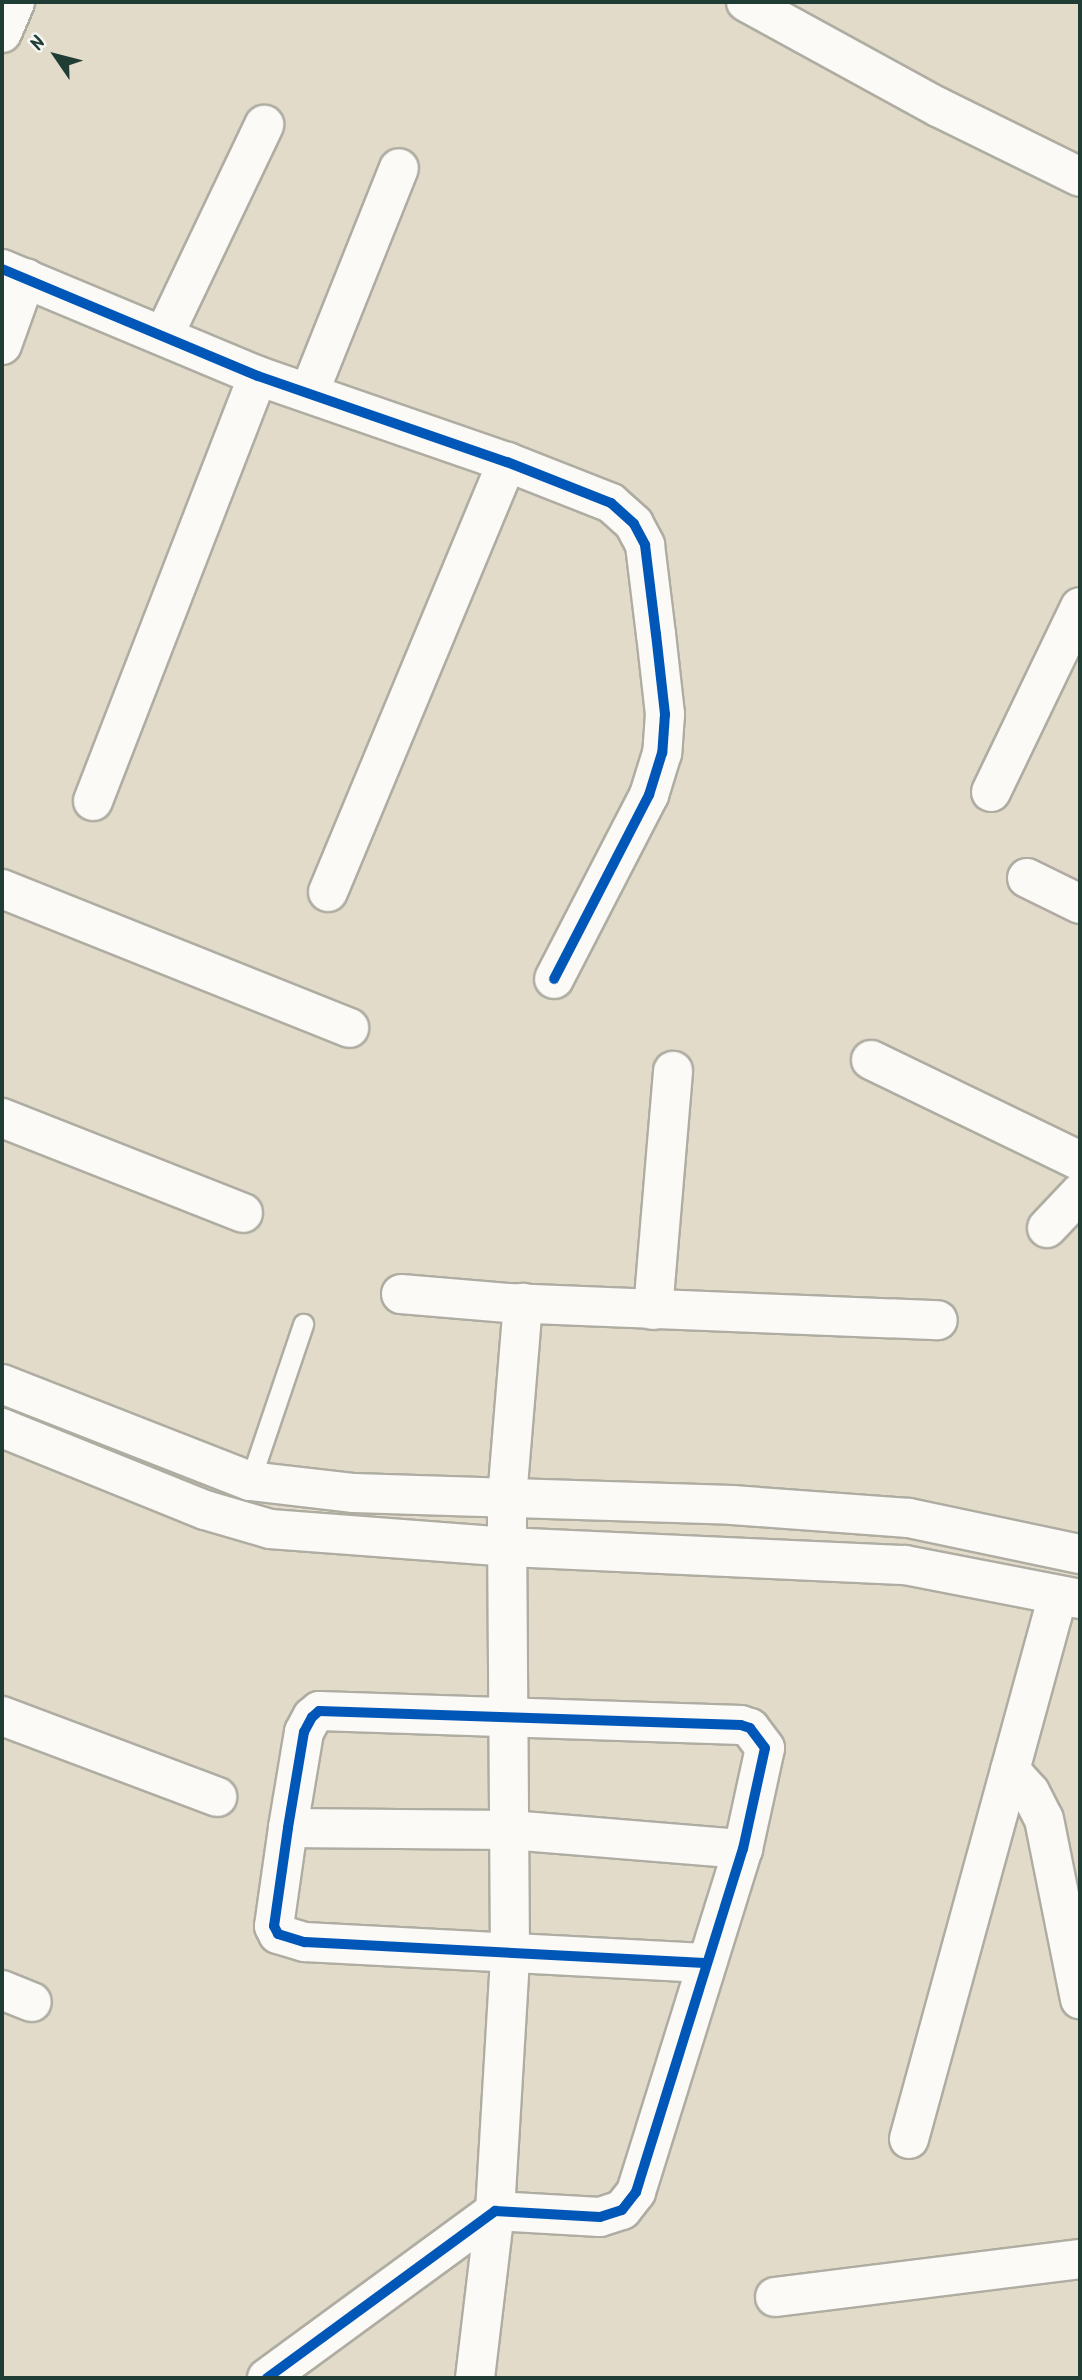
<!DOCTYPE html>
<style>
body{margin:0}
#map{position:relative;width:1082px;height:2380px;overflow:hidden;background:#e2dbca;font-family:Kalam,sans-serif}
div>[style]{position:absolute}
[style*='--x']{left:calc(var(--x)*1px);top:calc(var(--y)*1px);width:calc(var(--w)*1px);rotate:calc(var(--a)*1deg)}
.roads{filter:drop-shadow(2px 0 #afada2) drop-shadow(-2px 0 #afada2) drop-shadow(0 2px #afada2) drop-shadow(0 -2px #afada2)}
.lane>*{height:19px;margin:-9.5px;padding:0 9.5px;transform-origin:9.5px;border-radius:9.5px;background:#fbfaf7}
.street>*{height:38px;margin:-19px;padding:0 19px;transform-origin:19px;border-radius:19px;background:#fbfaf7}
.secondary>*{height:38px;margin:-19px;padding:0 19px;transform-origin:19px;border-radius:19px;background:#fbfaf7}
.cycleway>*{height:10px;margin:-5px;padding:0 5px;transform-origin:5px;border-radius:5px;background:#0057b8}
span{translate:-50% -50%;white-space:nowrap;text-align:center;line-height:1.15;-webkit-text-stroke:5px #f6f6f2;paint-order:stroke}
.frame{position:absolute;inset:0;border:4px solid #1f3d34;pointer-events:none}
.north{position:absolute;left:21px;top:21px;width:70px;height:70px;-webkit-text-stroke:5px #f6f6f2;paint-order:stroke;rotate:305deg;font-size:19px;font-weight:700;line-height:28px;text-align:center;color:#1f3d34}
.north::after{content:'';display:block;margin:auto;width:24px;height:32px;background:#1f3d34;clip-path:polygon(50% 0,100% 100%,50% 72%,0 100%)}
</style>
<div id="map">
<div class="roads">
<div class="lane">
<i style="--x:250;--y:1481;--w:166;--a:-71.3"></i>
</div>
<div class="street">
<i style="--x:746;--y:2;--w:219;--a:28.7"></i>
<i style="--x:938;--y:107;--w:158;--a:26.2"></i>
<i style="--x:2;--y:33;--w:34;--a:-67"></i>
<i style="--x:2;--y:269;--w:277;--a:22.7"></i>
<i style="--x:258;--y:376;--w:263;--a:19.1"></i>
<i style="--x:507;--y:462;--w:112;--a:21.5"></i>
<i style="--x:611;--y:503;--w:31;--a:42"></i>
<i style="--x:634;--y:524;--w:24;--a:62"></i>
<i style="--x:645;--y:545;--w:90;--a:83"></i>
<i style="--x:656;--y:634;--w:81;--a:83.6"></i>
<i style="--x:665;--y:714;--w:39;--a:94"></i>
<i style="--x:662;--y:753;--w:44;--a:107.2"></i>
<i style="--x:649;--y:795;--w:207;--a:117.3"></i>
<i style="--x:164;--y:335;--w:233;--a:-64.5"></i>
<i style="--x:2;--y:345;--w:71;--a:-70.3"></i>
<i style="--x:309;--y:393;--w:242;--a:-68.2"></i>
<i style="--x:991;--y:792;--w:205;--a:-64.3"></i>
<i style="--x:93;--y:801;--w:456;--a:-68.8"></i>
<i style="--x:1027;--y:878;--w:59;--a:26.1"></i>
<i style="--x:2;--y:889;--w:374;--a:21.8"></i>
<i style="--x:328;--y:892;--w:466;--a:-67.4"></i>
<i style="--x:871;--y:1060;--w:232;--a:25.8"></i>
<i style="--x:2;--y:1118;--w:259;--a:21.5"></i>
<i style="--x:1047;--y:1228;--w:48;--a:-46.7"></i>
<i style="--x:401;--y:1294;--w:107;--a:4.8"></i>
<i style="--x:508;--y:1303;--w:430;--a:2.3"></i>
<i style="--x:653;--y:1310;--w:240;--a:-85.2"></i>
<i style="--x:2;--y:1716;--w:230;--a:20.6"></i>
<i style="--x:1010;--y:1770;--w:30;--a:48"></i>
<i style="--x:1030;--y:1792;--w:30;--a:63"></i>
<i style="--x:1044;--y:1819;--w:184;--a:78.7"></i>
<i style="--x:288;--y:1828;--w:222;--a:0.5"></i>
<i style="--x:510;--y:1830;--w:234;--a:4.7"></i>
<i style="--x:2;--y:1990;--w:32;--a:22"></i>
<i style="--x:909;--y:2139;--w:564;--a:-74.68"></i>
<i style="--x:775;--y:2297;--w:307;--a:-7.1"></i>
<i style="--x:267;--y:2378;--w:283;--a:-36.2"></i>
<i style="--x:495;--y:2211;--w:105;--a:3.3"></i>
<i style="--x:600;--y:2217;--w:23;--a:-18"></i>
<i style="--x:622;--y:2210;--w:23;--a:-52"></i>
<i style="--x:636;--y:2192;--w:359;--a:-72.7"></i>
<i style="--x:743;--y:1849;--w:103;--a:-77.7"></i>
<i style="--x:765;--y:1748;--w:25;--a:-127"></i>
<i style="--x:750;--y:1728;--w:9;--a:-162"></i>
<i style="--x:741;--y:1725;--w:422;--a:-178.1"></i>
<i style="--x:319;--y:1711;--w:9;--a:139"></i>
<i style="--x:312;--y:1717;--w:17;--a:118"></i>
<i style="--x:304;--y:1732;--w:97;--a:99.5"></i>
<i style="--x:288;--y:1828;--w:99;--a:98.1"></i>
<i style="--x:274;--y:1926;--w:9;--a:63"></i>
<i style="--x:278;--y:1934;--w:28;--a:17"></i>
<i style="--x:305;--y:1942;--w:400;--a:3"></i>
<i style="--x:475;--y:2378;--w:168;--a:-83.2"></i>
<i style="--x:495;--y:2211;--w:256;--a:-86.6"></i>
<i style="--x:510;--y:1955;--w:457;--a:-90.4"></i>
<i style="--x:507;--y:1498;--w:196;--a:-85.3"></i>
</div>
<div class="secondary">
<i style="--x:2;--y:1384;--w:266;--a:21.4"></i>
<i style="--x:250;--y:1481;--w:105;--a:6.6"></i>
<i style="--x:354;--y:1493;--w:378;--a:1.8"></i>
<i style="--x:732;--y:1505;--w:177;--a:4.2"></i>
<i style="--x:909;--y:1518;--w:175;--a:11.9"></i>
<i style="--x:2;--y:1428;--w:219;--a:22"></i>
<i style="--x:205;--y:1510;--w:68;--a:16.3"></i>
<i style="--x:270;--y:1529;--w:238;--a:4.3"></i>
<i style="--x:507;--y:1547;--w:398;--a:2.6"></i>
<i style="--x:905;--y:1565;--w:178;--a:11"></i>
</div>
</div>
<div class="cycleway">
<i style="--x:2;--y:269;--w:277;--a:22.7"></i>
<i style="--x:258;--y:376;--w:263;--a:19.1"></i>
<i style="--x:507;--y:462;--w:112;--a:21.5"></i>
<i style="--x:611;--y:503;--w:31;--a:42"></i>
<i style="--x:634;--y:524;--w:24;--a:62"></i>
<i style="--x:645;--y:545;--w:90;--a:83"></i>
<i style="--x:656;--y:634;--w:81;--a:83.6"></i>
<i style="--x:665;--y:714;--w:39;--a:94"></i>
<i style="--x:662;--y:753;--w:44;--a:107.2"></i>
<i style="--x:649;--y:795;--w:207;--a:117.3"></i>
<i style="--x:267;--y:2378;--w:283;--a:-36.2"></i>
<i style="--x:495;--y:2211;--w:105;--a:3.3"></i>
<i style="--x:600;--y:2217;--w:23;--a:-18"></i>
<i style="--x:622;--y:2210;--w:23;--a:-52"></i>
<i style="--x:636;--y:2192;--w:359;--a:-72.7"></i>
<i style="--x:743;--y:1849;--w:103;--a:-77.7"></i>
<i style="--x:765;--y:1748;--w:25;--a:-127"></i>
<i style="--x:750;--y:1728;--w:9;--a:-162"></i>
<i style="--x:741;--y:1725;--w:422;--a:-178.1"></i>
<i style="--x:319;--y:1711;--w:9;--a:139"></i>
<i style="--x:312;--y:1717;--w:17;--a:118"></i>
<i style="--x:304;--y:1732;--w:97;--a:99.5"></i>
<i style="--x:288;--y:1828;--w:99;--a:98.1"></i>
<i style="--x:274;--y:1926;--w:9;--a:63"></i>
<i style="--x:278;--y:1934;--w:28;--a:17"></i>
<i style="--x:305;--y:1942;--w:400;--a:3"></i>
</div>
<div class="frame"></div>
<div class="north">N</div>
</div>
